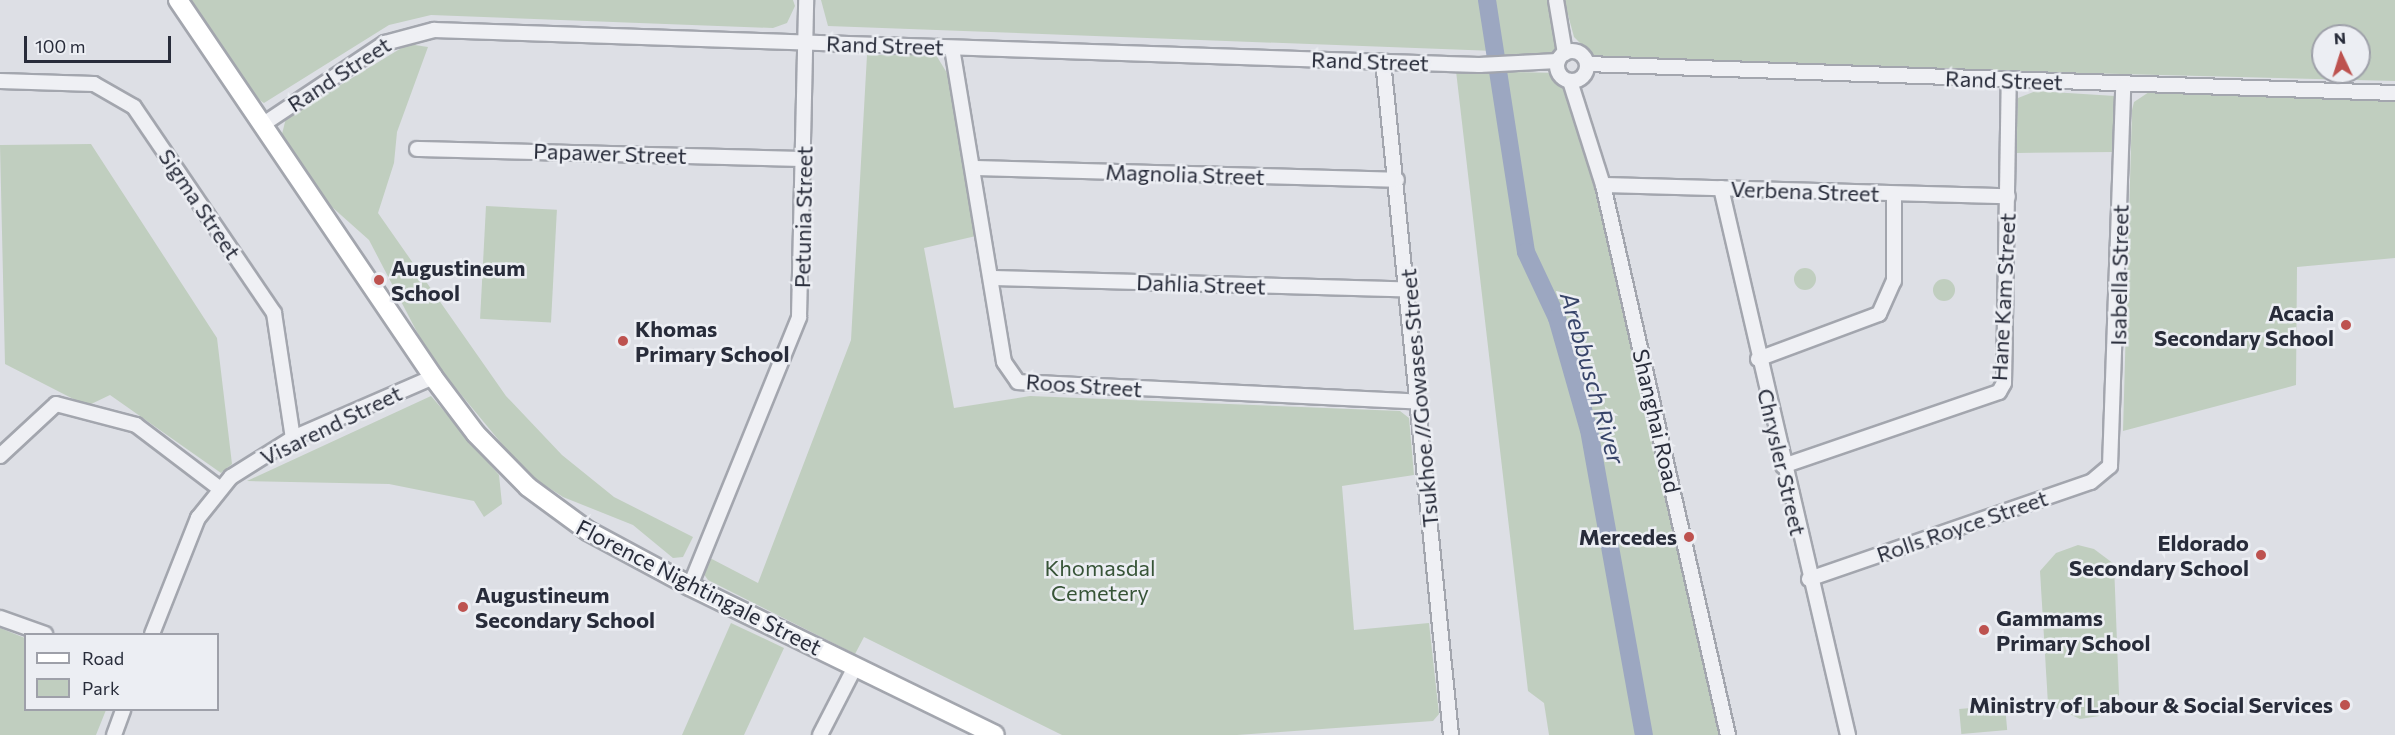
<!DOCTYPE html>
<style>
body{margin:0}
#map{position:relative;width:2395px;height:735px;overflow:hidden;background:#dddfe5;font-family:Commissioner,sans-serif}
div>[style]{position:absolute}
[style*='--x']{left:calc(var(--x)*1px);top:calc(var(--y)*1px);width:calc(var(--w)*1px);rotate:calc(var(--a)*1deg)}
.green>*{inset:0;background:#c0cebf;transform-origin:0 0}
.round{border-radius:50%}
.river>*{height:18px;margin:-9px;padding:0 9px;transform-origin:9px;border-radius:9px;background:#9ca7c1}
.roads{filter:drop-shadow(2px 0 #a3a6ae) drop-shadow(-2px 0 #a3a6ae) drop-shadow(0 2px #a3a6ae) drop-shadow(0 -2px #a3a6ae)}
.minor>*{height:14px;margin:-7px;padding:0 7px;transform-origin:7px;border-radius:7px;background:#eff0f4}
.minor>.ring{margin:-7px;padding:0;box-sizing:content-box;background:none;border:14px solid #eff0f4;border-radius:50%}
.major>*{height:18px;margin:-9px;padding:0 9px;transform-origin:9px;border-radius:9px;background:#fff}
.dots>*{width:16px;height:16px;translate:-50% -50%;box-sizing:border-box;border:3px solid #eceef3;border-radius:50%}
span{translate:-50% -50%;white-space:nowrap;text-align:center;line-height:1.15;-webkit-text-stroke:5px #eceef3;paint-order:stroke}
.street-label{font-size:22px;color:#282c3a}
.poi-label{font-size:22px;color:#282c3a;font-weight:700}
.left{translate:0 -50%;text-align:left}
.right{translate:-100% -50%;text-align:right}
.park-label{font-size:22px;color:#375437}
.water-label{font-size:24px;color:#374469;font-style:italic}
.legend{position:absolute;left:24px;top:633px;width:195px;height:78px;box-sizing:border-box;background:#eceef3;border:2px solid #9ea0a9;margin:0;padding:8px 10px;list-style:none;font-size:18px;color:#282c3a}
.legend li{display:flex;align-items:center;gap:12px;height:30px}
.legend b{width:30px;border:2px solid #9ea0a9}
.north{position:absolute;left:2311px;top:24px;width:60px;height:60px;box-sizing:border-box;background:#eceef3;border:2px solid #9ea0a9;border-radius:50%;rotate:356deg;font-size:16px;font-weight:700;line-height:24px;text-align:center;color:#282c3a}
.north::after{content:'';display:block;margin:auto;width:21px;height:27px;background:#bd524f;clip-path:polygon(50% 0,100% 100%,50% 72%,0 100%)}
.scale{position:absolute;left:24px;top:36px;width:147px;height:27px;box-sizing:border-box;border:3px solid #282c3a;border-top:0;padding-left:8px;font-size:18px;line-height:21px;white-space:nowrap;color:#282c3a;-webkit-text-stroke:4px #eceef3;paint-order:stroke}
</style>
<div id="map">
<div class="green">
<i style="clip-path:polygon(189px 0,793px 0,795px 6px,787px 23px,773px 28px,431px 15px,389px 25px,264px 103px,249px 93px)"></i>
<i style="clip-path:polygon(821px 0,1485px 0,1495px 51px,828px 26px)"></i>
<i style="clip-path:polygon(1487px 0,1556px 0,1565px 53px,1500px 64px)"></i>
<i style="clip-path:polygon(evenodd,1564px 0,2395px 0,2395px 81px,1613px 61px,1591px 54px,1574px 37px,1564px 0,2323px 36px,2359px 36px,2359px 72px,2323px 72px,2323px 36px)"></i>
<i style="clip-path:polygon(408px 44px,428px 47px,397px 132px,394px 163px,378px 213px,506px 396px,562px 455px,614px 497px,693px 537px,683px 557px,673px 558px,633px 525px,563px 497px,526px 473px,430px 357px,369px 240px,314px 191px,281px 138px,286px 118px)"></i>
<i style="clip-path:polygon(867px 55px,936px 55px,950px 78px,976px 236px,924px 248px,954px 408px,1030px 396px,1400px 411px,1409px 418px,1414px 475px,1342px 486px,1354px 630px,1429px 623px,1439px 714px,1433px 721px,1237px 735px,1062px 735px,864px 637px,855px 654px,708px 580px,703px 573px,708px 557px,758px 583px,851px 340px)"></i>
<i style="clip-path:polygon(1456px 71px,1559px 73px,1570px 81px,1581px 108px,1728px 735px,1549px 735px,1544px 703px,1528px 691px)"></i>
<i style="clip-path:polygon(2036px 91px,2115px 96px,2115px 152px,2016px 153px,2018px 98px)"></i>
<i style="clip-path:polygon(2149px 92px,2395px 99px,2395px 258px,2297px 267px,2296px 385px,2123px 431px,2132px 110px,2134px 102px)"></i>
<i style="clip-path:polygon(91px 144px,217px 338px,232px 464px,221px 473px,110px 395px,87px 406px,5px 364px,0 145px)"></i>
<i style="left:486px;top:206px;width:71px;height:113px;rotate:3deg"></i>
<i class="round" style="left:1794px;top:268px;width:22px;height:22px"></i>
<i class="round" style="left:1933px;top:279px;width:22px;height:22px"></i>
<i style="clip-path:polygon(431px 396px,499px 475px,502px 504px,484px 517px,474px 501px,389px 484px,247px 481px)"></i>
<i style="clip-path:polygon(2078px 545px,2094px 549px,2114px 564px,2119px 695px,2099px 716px,2080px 719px,2048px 704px,2040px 571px,2056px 553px)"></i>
<i style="clip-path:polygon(731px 623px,784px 648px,744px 735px,682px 735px)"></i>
<i style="clip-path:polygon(0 628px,25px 638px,26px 710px,106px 710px,96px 735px,0 735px)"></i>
<i style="left:2005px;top:705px;width:25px;height:46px;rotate:85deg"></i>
</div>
<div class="river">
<i style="--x:1487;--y:0;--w:255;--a:81.2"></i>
<i style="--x:1526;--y:252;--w:73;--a:64.8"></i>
<i style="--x:1557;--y:318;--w:116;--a:74.1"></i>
<i style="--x:1589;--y:430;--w:310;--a:79.8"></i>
</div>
<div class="roads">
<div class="minor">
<i style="--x:1556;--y:0;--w:54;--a:80.4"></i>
<i style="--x:952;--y:48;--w:318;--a:80.6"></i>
<i style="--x:1004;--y:362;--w:24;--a:55"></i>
<i style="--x:1018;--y:382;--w:402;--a:2.8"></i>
<i class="ring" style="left:1557px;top:51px;width:16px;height:16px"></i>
<i style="--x:1383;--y:61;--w:677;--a:84.24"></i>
<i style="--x:1587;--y:64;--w:809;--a:2.06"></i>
<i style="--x:0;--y:81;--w:94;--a:1.8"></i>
<i style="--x:94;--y:84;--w:46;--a:29.9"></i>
<i style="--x:134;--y:107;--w:249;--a:55.8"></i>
<i style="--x:274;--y:313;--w:126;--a:81.4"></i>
<i style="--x:1570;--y:81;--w:109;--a:72.4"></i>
<i style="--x:1603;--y:185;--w:564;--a:77.2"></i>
<i style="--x:262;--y:125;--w:148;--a:-33.7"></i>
<i style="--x:385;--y:43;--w:51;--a:-14.9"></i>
<i style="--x:434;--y:30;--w:1046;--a:1.92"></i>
<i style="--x:1479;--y:65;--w:79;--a:-2.9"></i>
<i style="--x:417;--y:149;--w:387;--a:1.5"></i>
<i style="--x:974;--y:168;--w:423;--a:1.6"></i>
<i style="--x:1603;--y:185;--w:405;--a:1.6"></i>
<i style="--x:1721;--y:188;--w:562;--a:76.93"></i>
<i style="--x:992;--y:278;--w:418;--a:1.6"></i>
<i style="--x:1758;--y:359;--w:129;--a:-20.4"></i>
<i style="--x:1879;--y:314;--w:36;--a:-66"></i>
<i style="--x:1894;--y:281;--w:86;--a:-90"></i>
<i style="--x:0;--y:456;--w:76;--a:-42.9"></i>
<i style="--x:56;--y:404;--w:83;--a:14.7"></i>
<i style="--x:136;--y:425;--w:104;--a:37.2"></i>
<i style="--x:1783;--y:466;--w:228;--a:-18.9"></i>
<i style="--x:1999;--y:392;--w:10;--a:-61"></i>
<i style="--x:2004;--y:383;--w:302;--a:-89.1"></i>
<i style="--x:1809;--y:579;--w:298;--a:-19"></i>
<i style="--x:2091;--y:482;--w:25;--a:-40"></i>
<i style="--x:2110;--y:466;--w:381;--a:-88"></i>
<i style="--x:690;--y:586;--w:290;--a:-67.9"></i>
<i style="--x:799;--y:317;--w:317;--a:-88.7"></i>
<i style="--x:0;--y:618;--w:48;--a:19.6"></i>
<i style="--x:152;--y:634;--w:125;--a:-68.4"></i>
<i style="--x:198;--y:518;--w:53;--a:-51.2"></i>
<i style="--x:231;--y:477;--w:73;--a:-32.2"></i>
<i style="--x:293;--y:438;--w:153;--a:-23.5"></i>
<i style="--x:114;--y:735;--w:27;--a:-70"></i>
<i style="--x:820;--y:735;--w:76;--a:-62.8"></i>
</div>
<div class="major">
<i style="--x:178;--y:0;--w:455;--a:55.9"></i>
<i style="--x:433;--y:377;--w:71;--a:53"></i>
<i style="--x:476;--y:434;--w:74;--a:45.5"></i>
<i style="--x:528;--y:487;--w:74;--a:36.3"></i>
<i style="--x:588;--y:531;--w:116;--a:28.3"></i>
<i style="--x:690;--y:586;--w:339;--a:26"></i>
</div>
</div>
<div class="dots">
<i style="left:379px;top:280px;background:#bd524f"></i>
<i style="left:2346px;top:325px;background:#bd524f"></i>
<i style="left:623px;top:341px;background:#bd524f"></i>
<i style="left:1689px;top:537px;background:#bd524f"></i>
<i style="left:2261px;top:555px;background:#bd524f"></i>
<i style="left:463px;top:607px;background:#bd524f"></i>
<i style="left:1984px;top:630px;background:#bd524f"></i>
<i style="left:2345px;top:705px;background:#bd524f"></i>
</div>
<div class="street-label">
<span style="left:885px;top:45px;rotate:2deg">Rand Street</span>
<span style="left:1370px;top:61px;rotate:2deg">Rand Street</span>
<span style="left:339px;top:74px;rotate:-33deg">Rand Street</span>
<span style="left:2004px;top:80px;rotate:2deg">Rand Street</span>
<span style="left:610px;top:153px;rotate:2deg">Papawer Street</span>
<span style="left:1185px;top:174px;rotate:2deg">Magnolia Street</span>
<span style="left:1805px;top:191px;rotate:2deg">Verbena Street</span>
<span style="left:200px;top:204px;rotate:56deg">Sigma Street</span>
<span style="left:803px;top:217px;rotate:-89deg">Petunia Street</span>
<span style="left:2119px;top:275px;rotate:-89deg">Isabella Street</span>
<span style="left:1201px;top:284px;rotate:2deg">Dahlia Street</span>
<span style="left:2003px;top:297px;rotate:-87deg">Hane Kam Street</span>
<span style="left:1084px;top:385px;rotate:4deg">Roos Street</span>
<span style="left:1419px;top:398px;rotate:-95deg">Tsukhoe //Gowases Street</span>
<span style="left:1657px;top:421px;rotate:77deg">Shanghai Road</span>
<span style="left:331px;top:425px;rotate:-26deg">Visarend Street</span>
<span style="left:1782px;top:462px;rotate:77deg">Chrysler Street</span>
<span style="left:1962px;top:526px;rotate:-19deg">Rolls Royce Street</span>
<span style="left:699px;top:587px;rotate:27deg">Florence Nightingale Street</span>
</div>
<div class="poi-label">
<span class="left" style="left:391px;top:280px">Augustineum<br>School</span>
<span class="right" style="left:2334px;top:325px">Acacia<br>Secondary School</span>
<span class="left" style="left:635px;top:341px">Khomas<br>Primary School</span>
<span class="right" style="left:1677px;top:537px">Mercedes</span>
<span class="right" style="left:2249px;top:555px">Eldorado<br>Secondary School</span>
<span class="left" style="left:475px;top:607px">Augustineum<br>Secondary School</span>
<span class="left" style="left:1996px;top:630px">Gammams<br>Primary School</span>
<span class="right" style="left:2333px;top:705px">Ministry of Labour &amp; Social Services</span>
</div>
<div class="park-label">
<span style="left:1100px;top:580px">Khomasdal<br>Cemetery</span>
</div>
<div class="water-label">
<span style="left:1593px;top:378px;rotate:74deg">Arebbusch River</span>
</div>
<ul class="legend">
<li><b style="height:8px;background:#fff"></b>Road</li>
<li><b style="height:16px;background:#c0cebf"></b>Park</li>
</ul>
<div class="north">N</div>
<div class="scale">100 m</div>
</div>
